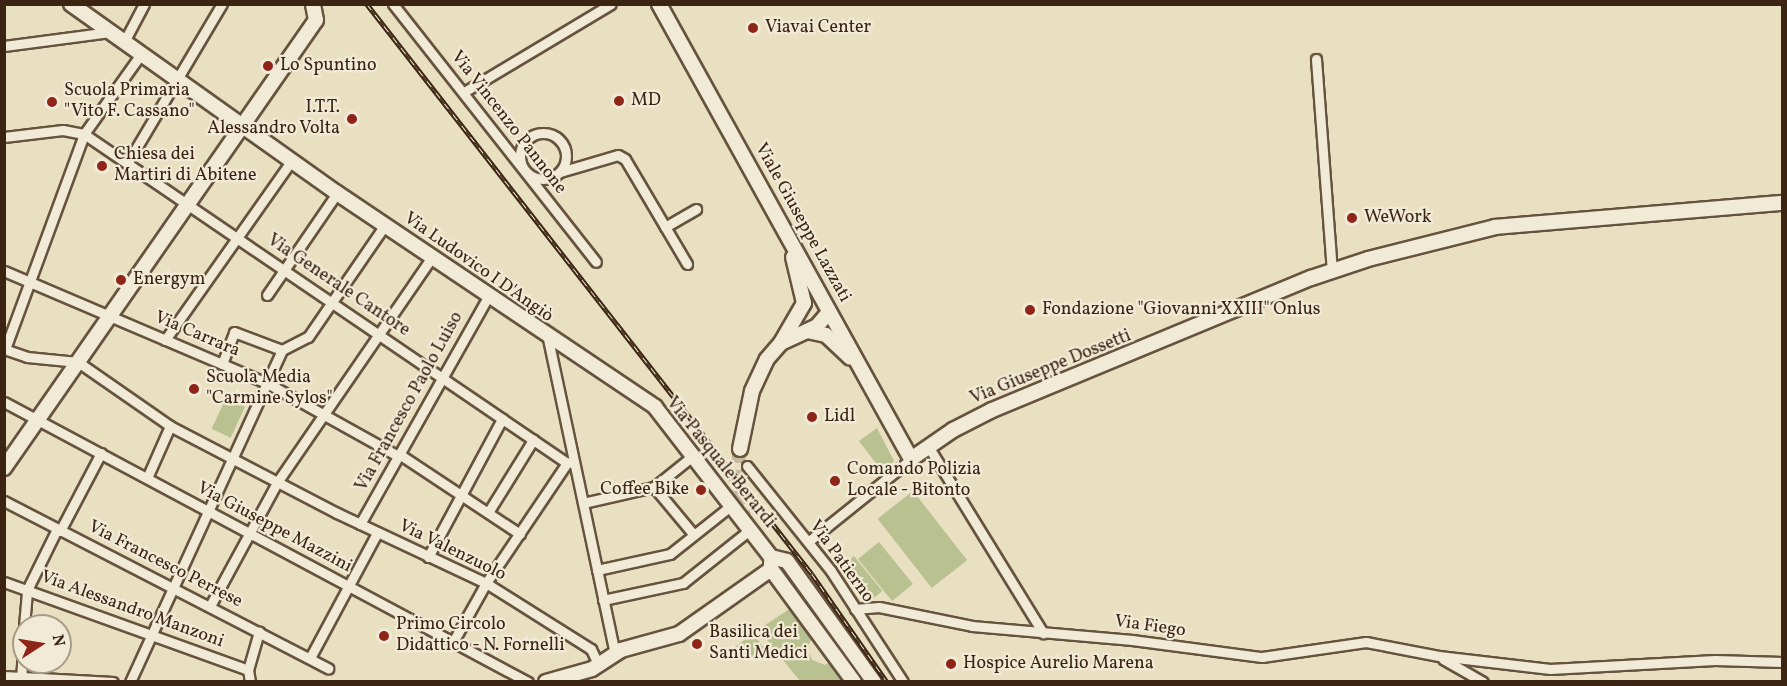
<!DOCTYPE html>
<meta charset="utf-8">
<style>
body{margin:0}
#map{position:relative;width:1787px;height:686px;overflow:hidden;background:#e9dfc1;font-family:Vollkorn,serif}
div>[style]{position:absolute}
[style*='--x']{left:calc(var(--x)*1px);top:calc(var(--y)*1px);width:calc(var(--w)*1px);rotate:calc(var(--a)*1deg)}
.green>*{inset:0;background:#b9c191;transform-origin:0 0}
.secondary-tunnel>*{height:14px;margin-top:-7px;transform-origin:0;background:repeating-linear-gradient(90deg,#c6ba9e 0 14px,transparent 0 21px)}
.roads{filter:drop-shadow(2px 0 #66533e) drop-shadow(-2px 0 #66533e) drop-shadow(0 2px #66533e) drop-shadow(0 -2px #66533e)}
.street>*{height:9px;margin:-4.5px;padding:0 4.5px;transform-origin:4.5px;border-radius:4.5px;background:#f1ead7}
.street>.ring{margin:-4.5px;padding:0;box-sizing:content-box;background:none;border:9px solid #f1ead7;border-radius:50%}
.secondary>*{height:14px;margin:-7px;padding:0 7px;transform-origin:7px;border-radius:7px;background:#f1ead7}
.rail>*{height:4.5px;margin-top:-2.25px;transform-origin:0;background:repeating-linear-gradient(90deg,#f1ead7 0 7px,#3b2412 0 14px);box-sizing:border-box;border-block:2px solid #3b2412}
.dots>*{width:16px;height:16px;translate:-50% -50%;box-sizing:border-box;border:3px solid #f1ead7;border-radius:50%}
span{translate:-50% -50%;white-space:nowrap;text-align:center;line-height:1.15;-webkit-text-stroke:4.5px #f1ead7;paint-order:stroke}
.poi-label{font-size:18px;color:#3b2412}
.left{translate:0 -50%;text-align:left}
.right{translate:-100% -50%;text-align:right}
.street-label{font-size:18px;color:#3b2412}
.frame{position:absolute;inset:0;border:6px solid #3b2412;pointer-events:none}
.north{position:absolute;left:12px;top:614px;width:60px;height:60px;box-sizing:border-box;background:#f1ead7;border:2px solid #a89b88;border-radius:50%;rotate:78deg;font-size:16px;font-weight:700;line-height:24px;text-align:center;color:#3b2412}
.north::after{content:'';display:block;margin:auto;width:21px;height:27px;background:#8f2418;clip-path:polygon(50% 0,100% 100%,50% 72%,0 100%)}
</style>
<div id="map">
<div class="green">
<i style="left:226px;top:398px;width:21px;height:34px;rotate:25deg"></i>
<i style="clip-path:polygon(877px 428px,894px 461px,882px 471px,859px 441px)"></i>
<i style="left:913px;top:491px;width:88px;height:45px;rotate:52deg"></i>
<i style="left:879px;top:542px;width:54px;height:27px;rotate:51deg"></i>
<i style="left:854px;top:556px;width:45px;height:19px;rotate:51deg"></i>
<i style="clip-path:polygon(794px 606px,815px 632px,808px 646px,776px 652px,759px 629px)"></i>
<i style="clip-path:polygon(753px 634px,768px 653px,736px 661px,732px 649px)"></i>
<i style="clip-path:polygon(810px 655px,812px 660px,825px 665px,832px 661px,846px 681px,800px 681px,783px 660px)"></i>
</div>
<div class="secondary-tunnel">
<i style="--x:740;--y:449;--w:45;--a:97.6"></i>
<i style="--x:734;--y:494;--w:25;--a:64"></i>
<i style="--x:770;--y:552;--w:25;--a:53"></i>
</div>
<div class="roads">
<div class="street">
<i style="--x:393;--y:4;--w:328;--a:51.8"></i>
<i style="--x:124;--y:42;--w:43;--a:-62.2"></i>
<i style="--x:4;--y:46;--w:107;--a:-7.5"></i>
<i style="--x:1316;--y:59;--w:213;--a:85.7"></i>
<i style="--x:464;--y:92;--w:171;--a:-30.9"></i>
<i class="ring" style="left:520px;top:133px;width:37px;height:37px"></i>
<i style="--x:4;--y:137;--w:59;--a:-6.8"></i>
<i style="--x:63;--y:130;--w:21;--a:11"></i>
<i style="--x:84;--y:134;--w:584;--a:34.26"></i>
<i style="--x:567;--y:463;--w:6;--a:-9"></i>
<i style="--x:128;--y:162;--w:184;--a:-59.3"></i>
<i style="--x:560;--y:172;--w:60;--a:-16.3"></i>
<i style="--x:618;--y:155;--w:8;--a:30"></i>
<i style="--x:625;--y:159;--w:122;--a:59.4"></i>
<i style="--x:665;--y:227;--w:36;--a:-30"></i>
<i style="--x:4;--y:271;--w:286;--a:23.1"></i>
<i style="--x:267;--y:383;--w:150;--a:29.1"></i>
<i style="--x:267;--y:295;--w:124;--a:-55.5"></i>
<i style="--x:547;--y:334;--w:326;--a:78"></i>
<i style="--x:165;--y:340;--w:220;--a:-54.8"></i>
<i style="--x:4;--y:349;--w:24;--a:19"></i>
<i style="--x:27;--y:357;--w:51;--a:5.6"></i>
<i style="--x:78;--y:362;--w:112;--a:34.8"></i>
<i style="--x:170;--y:426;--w:188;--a:27.5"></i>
<i style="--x:337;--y:513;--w:165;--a:25.2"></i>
<i style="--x:486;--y:583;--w:124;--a:32.2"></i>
<i style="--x:591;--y:649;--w:19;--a:65"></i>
<i style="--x:5;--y:349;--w:229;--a:-69.8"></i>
<i style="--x:84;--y:134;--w:98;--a:-54.5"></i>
<i style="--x:222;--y:364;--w:34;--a:-69"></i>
<i style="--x:234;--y:332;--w:51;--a:20.6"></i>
<i style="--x:4;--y:402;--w:594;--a:28.12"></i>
<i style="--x:928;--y:446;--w:220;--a:58.4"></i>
<i style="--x:399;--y:454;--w:145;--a:33.5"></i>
<i style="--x:747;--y:466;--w:134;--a:51.3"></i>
<i style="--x:831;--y:571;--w:132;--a:57"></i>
<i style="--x:147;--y:478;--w:57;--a:-66.1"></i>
<i style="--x:654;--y:487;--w:62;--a:50.2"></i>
<i style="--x:4;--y:501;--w:365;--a:27.3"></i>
<i style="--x:583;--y:503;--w:73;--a:-12.7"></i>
<i style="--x:654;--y:487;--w:51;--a:-38.7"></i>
<i style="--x:489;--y:511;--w:84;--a:-58.2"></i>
<i style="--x:360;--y:524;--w:263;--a:-60.6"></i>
<i style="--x:60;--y:531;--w:88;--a:-62.3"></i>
<i style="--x:809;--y:541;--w:131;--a:-38.8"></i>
<i style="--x:428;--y:557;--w:157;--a:-61.8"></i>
<i style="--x:597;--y:570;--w:75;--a:-12.4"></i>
<i style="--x:670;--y:554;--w:80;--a:-38.4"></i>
<i style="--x:4;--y:582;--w:259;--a:19.8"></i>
<i style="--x:603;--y:600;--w:82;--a:-12"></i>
<i style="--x:683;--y:583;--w:87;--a:-38.5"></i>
<i style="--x:210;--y:606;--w:142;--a:-61.5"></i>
<i style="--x:278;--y:481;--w:272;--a:-55.5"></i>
<i style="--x:855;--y:609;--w:24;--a:-5"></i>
<i style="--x:879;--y:607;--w:95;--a:11.5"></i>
<i style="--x:972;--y:626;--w:161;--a:5"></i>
<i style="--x:1132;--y:640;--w:131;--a:7.5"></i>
<i style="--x:1262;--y:657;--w:105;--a:-8.2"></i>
<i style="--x:1366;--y:642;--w:74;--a:10.9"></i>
<i style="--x:1439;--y:656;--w:112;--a:6.7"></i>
<i style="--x:1550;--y:669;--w:165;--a:-3.1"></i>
<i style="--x:1715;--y:660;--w:67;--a:1.7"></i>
<i style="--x:24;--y:626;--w:36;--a:-85"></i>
<i style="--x:27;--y:590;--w:68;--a:-63.8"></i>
<i style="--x:453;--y:642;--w:68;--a:-60.8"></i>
<i style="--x:486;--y:583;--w:145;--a:-56"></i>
<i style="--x:310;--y:658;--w:142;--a:-61.8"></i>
<i style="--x:1443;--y:659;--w:46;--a:29.9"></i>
<i style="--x:4;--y:676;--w:109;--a:3.2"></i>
<i style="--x:21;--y:682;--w:54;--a:-86.8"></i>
<i style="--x:130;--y:682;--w:365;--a:-65.4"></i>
<i style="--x:282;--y:350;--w:29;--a:-27"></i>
<i style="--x:308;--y:337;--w:136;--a:-55.5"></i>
<i style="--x:250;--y:682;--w:12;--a:-99"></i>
<i style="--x:248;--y:670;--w:40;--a:-74"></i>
</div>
<div class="secondary">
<i style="--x:71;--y:4;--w:326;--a:35.4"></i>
<i style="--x:337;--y:193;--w:383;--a:33.9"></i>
<i style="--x:655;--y:407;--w:190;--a:52.3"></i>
<i style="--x:659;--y:4;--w:520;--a:61.02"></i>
<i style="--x:911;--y:459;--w:51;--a:-34.6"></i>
<i style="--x:953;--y:430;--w:44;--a:-27.1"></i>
<i style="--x:992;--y:410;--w:345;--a:-22.5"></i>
<i style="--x:1311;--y:278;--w:60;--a:-18.4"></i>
<i style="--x:1368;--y:259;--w:131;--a:-14.1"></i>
<i style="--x:1495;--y:227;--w:288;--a:-4.8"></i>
<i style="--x:807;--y:331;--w:19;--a:12"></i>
<i style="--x:826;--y:335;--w:33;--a:43"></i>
<i style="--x:782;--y:341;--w:44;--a:-59.9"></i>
<i style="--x:804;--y:303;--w:47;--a:-103.4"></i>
<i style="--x:740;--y:449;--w:59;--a:-78.3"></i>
<i style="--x:752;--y:391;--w:35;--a:-65"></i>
<i style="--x:767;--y:359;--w:21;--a:-49"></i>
<i style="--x:781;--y:343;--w:40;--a:-25"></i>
<i style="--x:817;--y:326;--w:18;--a:-49"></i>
<i style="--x:4;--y:468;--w:546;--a:-55.15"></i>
<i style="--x:316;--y:20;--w:16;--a:-101"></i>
<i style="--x:771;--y:557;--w:16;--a:14"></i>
<i style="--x:787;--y:561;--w:149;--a:54.3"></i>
<i style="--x:771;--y:562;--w:7;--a:90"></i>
<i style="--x:771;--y:569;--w:140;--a:53.7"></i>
<i style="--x:546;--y:682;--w:48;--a:-15.8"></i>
<i style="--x:592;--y:669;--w:35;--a:-33"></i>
<i style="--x:621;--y:650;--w:60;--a:-15.4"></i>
<i style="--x:679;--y:634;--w:113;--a:-35.2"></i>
</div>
</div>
<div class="rail">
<i style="--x:367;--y:4;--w:723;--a:52.02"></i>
<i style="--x:812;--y:574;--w:131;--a:55.2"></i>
</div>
<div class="dots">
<i style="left:753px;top:28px;background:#8f2418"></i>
<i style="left:268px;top:66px;background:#8f2418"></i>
<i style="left:619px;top:101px;background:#8f2418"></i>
<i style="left:52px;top:102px;background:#8f2418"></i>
<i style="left:352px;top:119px;background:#8f2418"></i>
<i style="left:102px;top:166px;background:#8f2418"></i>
<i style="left:1352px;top:218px;background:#8f2418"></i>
<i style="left:121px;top:280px;background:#8f2418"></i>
<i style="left:1030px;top:310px;background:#8f2418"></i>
<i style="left:194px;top:389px;background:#8f2418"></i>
<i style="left:812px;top:417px;background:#8f2418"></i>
<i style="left:835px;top:481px;background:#8f2418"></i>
<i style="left:701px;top:490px;background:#8f2418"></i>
<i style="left:384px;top:636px;background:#8f2418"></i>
<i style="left:697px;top:644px;background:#8f2418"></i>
<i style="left:951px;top:664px;background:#8f2418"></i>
</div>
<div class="poi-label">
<span class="left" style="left:765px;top:28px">Viavai Center</span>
<span class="left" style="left:280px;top:66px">Lo Spuntino</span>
<span class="left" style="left:64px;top:102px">Scuola Primaria<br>"Vito F. Cassano"</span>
<span class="left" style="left:631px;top:101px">MD</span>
<span class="right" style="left:340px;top:119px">I.T.T.<br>Alessandro Volta</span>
<span class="left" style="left:114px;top:166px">Chiesa dei<br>Martiri di Abitene</span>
<span class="left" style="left:1364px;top:218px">WeWork</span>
<span class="left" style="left:133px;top:280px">Energym</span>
<span class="left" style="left:1042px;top:310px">Fondazione "Giovanni XXIII" Onlus</span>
<span class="left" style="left:206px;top:389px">Scuola Media<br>"Carmine Sylos"</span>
<span class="left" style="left:824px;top:417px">Lidl</span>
<span class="left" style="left:847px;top:481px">Comando Polizia<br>Locale - Bitonto</span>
<span class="right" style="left:689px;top:490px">Coffee Bike</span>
<span class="left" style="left:396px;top:636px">Primo Circolo<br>Didattico - N. Fornelli</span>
<span class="left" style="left:709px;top:644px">Basilica dei<br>Santi Medici</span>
<span class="left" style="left:963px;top:664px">Hospice Aurelio Marena</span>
</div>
<div class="street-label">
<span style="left:508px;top:123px;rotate:52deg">Via Vincenzo Pannone</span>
<span style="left:802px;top:223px;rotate:61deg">Viale Giuseppe Lazzati</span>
<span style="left:478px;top:268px;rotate:35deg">Via Ludovico I D'Angiò</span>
<span style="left:338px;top:286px;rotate:34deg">Via Generale Cantore</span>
<span style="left:197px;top:335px;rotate:23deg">Via Carrara</span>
<span style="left:1051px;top:368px;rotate:-22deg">Via Giuseppe Dossetti</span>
<span style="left:410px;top:402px;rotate:-61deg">Via Francesco Paolo Luiso</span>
<span style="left:720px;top:463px;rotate:51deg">Via Pasquale Berardi</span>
<span style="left:274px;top:528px;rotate:28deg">Via Giuseppe Mazzini</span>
<span style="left:452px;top:551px;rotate:26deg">Via Valenzuolo</span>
<span style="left:841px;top:562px;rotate:54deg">Via Patierno</span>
<span style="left:165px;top:565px;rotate:27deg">Via Francesco Perrese</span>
<span style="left:132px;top:610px;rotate:20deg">Via Alessandro Manzoni</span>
<span style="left:1150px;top:627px;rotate:8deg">Via Fiego</span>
</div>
<div class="frame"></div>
<div class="north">N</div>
</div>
